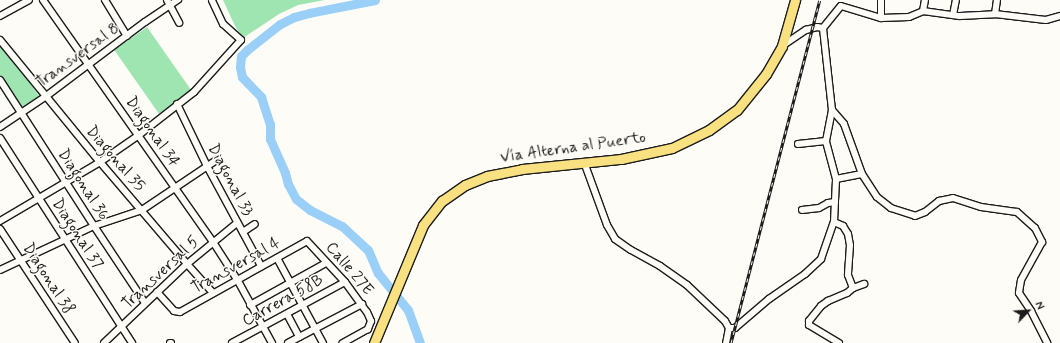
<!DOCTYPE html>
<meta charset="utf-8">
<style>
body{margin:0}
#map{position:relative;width:1060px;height:343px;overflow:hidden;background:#fdfcf7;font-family:Mynerve,sans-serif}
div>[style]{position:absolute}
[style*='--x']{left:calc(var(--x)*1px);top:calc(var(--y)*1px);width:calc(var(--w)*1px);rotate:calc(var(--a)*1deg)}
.green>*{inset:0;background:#9fe5b2;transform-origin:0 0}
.river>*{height:9px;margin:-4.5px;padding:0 4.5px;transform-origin:4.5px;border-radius:4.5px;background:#9acff8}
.roads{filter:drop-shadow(1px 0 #1c1c1c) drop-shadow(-1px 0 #1c1c1c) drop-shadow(0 1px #1c1c1c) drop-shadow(0 -1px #1c1c1c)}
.minor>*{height:6px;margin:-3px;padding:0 3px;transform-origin:3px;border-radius:3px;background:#fdfcf7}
.primary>*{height:9px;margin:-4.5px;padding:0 4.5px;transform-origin:4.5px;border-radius:4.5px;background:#f9e181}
.rail>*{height:3px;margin-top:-1.5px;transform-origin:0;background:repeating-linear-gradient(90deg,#fdfcf7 0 4.5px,#1c1c1c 0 9px);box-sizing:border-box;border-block:1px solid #1c1c1c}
span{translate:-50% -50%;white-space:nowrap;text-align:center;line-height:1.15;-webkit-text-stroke:3px #fdfcf7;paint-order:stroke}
.street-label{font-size:16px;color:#1c1c1c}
.north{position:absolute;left:1008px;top:291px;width:40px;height:40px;-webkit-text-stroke:3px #fdfcf7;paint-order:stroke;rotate:65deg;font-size:11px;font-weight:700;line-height:16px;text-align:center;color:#1c1c1c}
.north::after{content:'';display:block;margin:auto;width:14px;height:18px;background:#1c1c1c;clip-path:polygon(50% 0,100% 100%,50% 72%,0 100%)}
</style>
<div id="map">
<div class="green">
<i style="clip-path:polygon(223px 0,325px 0,298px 5px,279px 14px,243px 38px,235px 26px)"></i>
<i style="left:147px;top:27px;width:78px;height:40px;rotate:55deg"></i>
<i style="clip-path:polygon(0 41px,39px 96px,20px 111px,0 76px)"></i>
</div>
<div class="river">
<i style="--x:375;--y:0;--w:67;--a:168.9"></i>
<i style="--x:309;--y:13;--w:16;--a:165"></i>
<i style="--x:294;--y:17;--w:16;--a:153"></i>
<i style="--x:280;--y:24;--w:42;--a:141.8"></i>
<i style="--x:247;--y:50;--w:8;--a:135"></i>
<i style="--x:241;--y:56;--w:11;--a:95"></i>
<i style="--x:240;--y:67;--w:10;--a:79"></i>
<i style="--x:242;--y:77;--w:28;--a:46"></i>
<i style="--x:261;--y:97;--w:28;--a:72"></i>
<i style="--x:270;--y:124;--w:15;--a:90"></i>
<i style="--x:270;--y:139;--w:37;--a:66"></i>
<i style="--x:285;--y:173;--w:11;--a:75"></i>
<i style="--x:288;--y:184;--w:17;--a:62"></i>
<i style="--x:296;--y:199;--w:18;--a:38"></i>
<i style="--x:310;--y:210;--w:36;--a:27"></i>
<i style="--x:342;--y:226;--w:35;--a:43"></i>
<i style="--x:368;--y:250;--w:25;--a:67"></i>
<i style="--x:378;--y:273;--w:48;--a:51"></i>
<i style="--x:408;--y:310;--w:35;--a:70"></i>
</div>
<div class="roads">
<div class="minor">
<i style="--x:43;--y:0;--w:296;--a:54.9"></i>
<i style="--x:213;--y:242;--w:46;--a:57.3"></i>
<i style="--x:238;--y:281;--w:71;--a:61.3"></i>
<i style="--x:105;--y:0;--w:42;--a:58.6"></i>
<i style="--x:167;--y:0;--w:26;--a:62"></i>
<i style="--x:881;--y:0;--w:18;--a:90"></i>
<i style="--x:923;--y:11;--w:11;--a:-80"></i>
<i style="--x:995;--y:14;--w:14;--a:-82"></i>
<i style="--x:953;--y:15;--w:15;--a:-79"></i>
<i style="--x:0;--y:16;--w:33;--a:-29"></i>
<i style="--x:0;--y:40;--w:158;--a:50.7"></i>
<i style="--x:100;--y:162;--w:134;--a:49.5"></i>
<i style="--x:187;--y:264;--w:39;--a:48"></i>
<i style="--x:782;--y:46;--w:29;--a:-34"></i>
<i style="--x:806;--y:30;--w:11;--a:-15"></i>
<i style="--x:817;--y:27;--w:6;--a:9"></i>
<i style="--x:823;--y:28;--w:28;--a:-51"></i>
<i style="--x:841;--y:6;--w:42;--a:16.7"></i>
<i style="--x:881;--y:18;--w:28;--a:-2"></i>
<i style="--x:909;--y:17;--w:15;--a:-23"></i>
<i style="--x:923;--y:11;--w:37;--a:8"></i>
<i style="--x:960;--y:16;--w:35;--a:-3"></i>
<i style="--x:995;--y:14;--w:51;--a:6.7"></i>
<i style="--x:1046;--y:20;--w:15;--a:-16"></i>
<i style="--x:0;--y:80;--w:174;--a:57.2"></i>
<i style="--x:94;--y:226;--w:92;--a:56.5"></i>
<i style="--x:177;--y:104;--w:69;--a:64.2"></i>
<i style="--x:207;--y:166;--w:114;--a:61.6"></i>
<i style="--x:832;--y:110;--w:18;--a:49"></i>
<i style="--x:844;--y:124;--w:53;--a:70.2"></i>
<i style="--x:862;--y:174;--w:27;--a:57"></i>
<i style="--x:877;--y:197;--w:18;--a:38"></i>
<i style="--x:891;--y:208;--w:25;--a:18"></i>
<i style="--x:915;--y:216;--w:11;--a:-22"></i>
<i style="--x:925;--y:212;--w:18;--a:-38"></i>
<i style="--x:939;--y:201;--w:14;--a:-12"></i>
<i style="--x:953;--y:198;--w:29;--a:18"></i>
<i style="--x:981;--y:207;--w:36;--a:8"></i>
<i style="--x:1017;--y:212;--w:24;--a:42"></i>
<i style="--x:1035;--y:228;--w:16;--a:63"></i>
<i style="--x:1042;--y:242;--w:43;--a:118.9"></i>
<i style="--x:1021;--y:280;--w:13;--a:99"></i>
<i style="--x:1019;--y:293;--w:22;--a:56"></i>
<i style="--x:1031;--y:311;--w:36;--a:63"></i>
<i style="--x:0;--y:127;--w:54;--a:-33.7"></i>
<i style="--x:45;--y:97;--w:125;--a:-36.9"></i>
<i style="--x:145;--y:22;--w:40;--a:-34"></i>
<i style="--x:0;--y:138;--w:244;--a:57.2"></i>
<i style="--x:798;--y:144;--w:28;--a:-6"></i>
<i style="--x:584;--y:162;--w:67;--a:69.9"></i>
<i style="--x:607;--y:225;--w:16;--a:60"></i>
<i style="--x:615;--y:239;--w:19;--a:35"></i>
<i style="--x:631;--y:250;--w:33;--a:29"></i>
<i style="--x:660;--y:266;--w:33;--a:35"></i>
<i style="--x:687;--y:285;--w:52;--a:43.5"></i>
<i style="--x:725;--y:321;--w:8;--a:60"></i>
<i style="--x:729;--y:328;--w:15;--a:101"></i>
<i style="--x:836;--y:179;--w:26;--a:-11"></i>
<i style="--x:802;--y:210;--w:17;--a:-7"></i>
<i style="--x:819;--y:208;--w:10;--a:-29"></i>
<i style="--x:828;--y:203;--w:7;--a:-8"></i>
<i style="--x:0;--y:221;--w:116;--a:-30.5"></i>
<i style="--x:100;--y:162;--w:47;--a:-34.7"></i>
<i style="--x:139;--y:135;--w:70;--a:-38"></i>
<i style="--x:194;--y:92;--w:70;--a:-47.9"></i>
<i style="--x:241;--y:40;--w:24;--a:-138"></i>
<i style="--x:223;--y:24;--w:26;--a:-115"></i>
<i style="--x:834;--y:222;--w:10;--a:24"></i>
<i style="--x:843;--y:226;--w:9;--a:58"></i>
<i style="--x:848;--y:234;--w:11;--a:80"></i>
<i style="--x:850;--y:245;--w:30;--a:94"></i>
<i style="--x:848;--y:275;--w:14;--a:69"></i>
<i style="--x:0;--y:229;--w:136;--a:56.7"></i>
<i style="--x:243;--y:232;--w:14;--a:-34"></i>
<i style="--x:277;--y:258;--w:97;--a:61.6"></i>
<i style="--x:0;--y:270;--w:104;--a:-25.1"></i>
<i style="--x:94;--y:226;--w:51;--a:-18.4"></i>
<i style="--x:142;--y:210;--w:92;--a:-33.9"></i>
<i style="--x:157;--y:292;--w:25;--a:48"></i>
<i style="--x:174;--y:311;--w:6;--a:9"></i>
<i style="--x:180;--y:312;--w:145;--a:-29.2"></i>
<i style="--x:307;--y:241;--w:56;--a:47.2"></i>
<i style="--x:345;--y:282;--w:37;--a:54"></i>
<i style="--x:367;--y:312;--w:10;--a:66"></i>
<i style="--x:371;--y:321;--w:9;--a:111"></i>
<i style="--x:368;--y:329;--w:29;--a:151"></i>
<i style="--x:250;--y:305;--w:87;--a:-28.9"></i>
<i style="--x:287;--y:314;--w:26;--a:62"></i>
<i style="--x:729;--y:328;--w:6;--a:0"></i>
<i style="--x:735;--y:328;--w:45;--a:-40.5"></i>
<i style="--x:769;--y:299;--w:44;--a:-34.8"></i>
<i style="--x:805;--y:274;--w:22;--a:-43"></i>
<i style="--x:821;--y:259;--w:39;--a:-71"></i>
<i style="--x:834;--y:222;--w:43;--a:-87.3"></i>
<i style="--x:836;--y:179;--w:39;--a:-105"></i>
<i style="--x:826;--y:141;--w:32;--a:-79"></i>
<i style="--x:832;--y:110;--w:82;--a:-96.3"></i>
<i style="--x:104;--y:343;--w:115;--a:-43.6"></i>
<i style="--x:187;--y:264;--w:65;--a:-39.4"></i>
<i style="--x:170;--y:343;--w:1;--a:0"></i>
<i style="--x:232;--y:343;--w:128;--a:-28.4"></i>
<i style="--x:288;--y:343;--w:84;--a:-27.8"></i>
<i style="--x:839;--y:343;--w:35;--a:-149"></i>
<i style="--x:809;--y:325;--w:4;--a:-90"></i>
<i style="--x:809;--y:321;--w:19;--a:-51"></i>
<i style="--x:821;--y:306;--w:9;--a:-36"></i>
<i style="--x:828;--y:301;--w:21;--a:-23"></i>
<i style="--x:847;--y:293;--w:8;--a:-40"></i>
<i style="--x:853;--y:288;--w:12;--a:-20"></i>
</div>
<div class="primary">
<i style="--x:374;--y:343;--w:128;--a:-67.4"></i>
<i style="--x:423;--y:225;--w:31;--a:-52"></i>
<i style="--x:442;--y:201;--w:28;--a:-35"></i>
<i style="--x:465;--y:185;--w:24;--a:-22"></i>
<i style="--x:487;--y:176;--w:36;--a:-11"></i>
<i style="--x:522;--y:169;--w:100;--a:-5.8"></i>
<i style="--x:621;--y:159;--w:52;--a:-12.2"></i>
<i style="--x:672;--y:148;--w:41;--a:-25.9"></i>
<i style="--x:709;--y:130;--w:34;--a:-36"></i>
<i style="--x:737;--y:110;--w:46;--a:-51.1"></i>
<i style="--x:766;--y:74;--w:32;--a:-60"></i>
<i style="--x:782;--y:46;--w:48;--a:-74.2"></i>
</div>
</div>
<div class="rail">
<i style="--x:731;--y:343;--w:354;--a:-75.5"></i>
</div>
<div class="street-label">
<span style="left:78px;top:56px;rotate:-36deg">Transversal 8</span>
<span style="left:152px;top:132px;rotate:55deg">Diagonal 34</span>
<span style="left:573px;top:148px;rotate:-8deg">Vía Alterna al Puerto</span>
<span style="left:115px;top:159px;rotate:49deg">Diagonal 35</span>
<span style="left:230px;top:180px;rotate:62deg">Diagonal 33</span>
<span style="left:83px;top:185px;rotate:57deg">Diagonal 36</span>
<span style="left:77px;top:234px;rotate:57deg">Diagonal 37</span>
<span style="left:236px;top:266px;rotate:-29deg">Transversal 4</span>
<span style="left:349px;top:269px;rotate:50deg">Calle 27E</span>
<span style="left:161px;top:273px;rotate:-43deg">Transversal 5</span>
<span style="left:48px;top:279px;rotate:57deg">Diagonal 38</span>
<span style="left:283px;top:301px;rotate:-29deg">Carrera 58B</span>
</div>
<div class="north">N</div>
</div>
